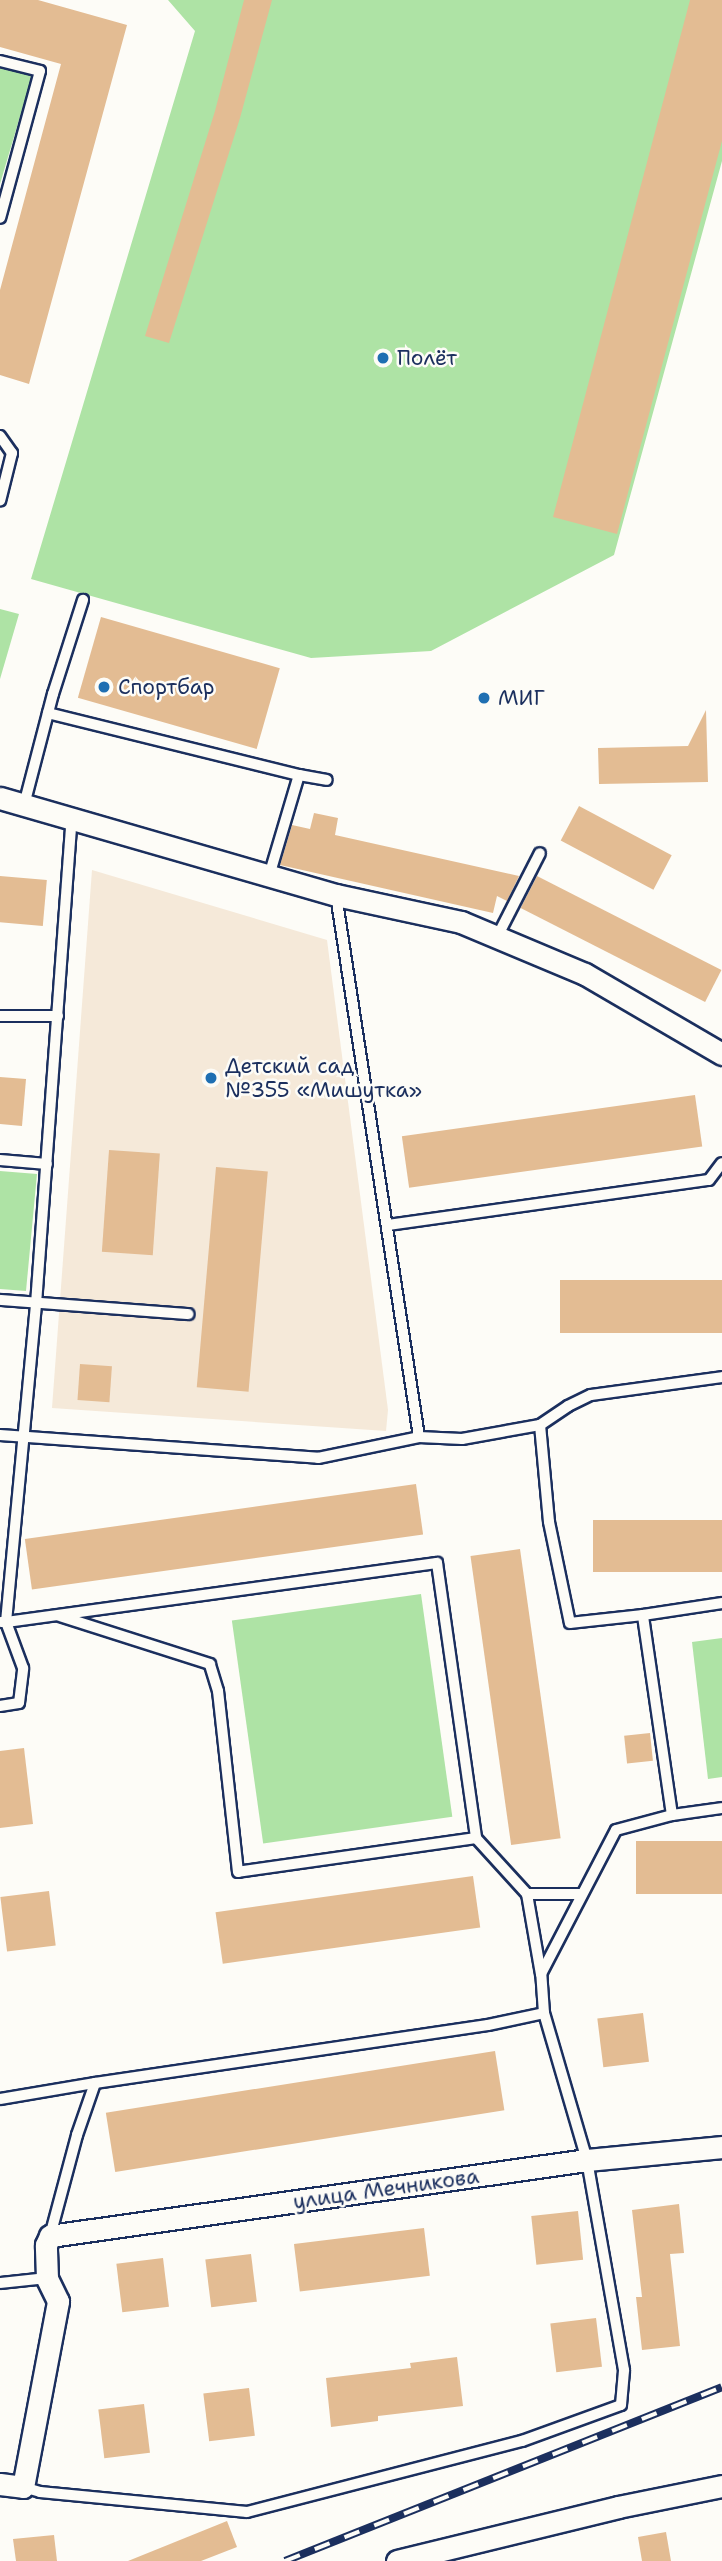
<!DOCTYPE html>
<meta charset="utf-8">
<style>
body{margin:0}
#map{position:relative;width:722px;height:2561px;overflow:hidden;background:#fdfcf7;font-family:"Shantell Sans",sans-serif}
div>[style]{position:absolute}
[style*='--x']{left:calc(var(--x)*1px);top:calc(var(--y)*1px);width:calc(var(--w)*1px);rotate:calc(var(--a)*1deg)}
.built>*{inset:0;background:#f5e9d9}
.green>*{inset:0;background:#aee3a5;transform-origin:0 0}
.building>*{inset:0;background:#e3bc93;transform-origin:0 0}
.roads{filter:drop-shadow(2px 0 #1b2f5e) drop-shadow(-2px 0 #1b2f5e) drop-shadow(0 2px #1b2f5e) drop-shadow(0 -2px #1b2f5e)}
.lane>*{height:10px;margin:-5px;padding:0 5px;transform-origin:5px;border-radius:5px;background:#fdfcf7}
.street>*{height:21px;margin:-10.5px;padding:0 10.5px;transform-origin:10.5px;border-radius:10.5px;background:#fdfcf7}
.rail>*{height:8px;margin-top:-4px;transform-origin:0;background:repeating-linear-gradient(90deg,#fdfcf7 0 16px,#1b2f5e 0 32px);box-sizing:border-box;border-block:2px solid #1b2f5e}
.dots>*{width:19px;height:19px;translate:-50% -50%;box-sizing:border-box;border:4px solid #fdfcf7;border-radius:50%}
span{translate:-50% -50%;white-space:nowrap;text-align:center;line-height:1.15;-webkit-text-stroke:5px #fdfcf7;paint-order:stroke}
.poi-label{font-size:21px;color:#1b2f5e}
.left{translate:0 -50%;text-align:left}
.street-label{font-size:21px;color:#1b2f5e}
</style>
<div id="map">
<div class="built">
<i style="clip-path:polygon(92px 870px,327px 940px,388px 1410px,386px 1431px,52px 1408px)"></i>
</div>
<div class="green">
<i style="clip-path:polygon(168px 0,722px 0,722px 161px,614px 555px,431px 651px,311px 658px,31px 579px,195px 31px)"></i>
<i style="clip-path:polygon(0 67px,32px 76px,0 184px)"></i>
<i style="clip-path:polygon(0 609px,19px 614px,0 679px)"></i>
<i style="clip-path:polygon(0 1171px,37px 1174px,26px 1291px,0 1289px)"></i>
<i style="left:421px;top:1594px;width:225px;height:191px;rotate:82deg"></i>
<i style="clip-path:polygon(722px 1638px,722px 1777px,708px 1779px,692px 1642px)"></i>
</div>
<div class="building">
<i style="clip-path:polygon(0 0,38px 0,127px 25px,29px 384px,0 375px,0 290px,61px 64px,0 47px)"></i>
<i style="clip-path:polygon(244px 0,272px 0,240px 118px,169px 343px,145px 336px,215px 111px)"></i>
<i style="clip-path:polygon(690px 0,722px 0,722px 141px,617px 534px,553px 517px)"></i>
<i style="left:101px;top:617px;width:186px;height:84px;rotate:16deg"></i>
<i style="clip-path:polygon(706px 710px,708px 782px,599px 784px,598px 748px,688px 746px)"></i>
<i style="left:579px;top:806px;width:105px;height:39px;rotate:28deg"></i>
<i style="clip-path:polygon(314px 813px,338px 818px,335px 835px,519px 876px,507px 901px,497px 896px,493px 913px,280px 865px,292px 825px,310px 829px)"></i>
<i style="left:0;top:876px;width:47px;height:46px;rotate:5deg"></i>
<i style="left:537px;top:876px;width:207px;height:36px;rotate:27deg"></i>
<i style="clip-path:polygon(0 1077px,26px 1079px,22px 1126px,0 1124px)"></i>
<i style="left:695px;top:1095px;width:52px;height:296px;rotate:82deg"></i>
<i style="left:109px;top:1150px;width:51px;height:102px;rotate:4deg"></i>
<i style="left:216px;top:1167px;width:52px;height:221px;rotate:5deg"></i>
<i style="left:722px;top:1280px;width:53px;height:162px;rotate:90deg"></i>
<i style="left:80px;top:1364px;width:32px;height:36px;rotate:4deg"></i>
<i style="left:416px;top:1484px;width:51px;height:395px;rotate:82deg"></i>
<i style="left:722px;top:1520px;width:52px;height:129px;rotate:90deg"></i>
<i style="left:520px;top:1549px;width:292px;height:50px;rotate:82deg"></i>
<i style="left:650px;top:1733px;width:28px;height:26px;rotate:84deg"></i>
<i style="clip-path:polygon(24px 1748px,33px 1824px,0 1828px,0 1751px)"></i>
<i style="left:722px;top:1841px;width:53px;height:86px;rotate:90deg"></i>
<i style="left:473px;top:1876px;width:52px;height:260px;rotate:82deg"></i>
<i style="left:49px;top:1891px;width:55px;height:49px;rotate:83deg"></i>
<i style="left:643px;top:2013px;width:49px;height:46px;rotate:83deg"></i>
<i style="left:495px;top:2051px;width:60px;height:394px;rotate:81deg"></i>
<i style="clip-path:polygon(679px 2204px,684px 2253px,670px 2254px,680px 2346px,642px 2350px,636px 2297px,642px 2297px,632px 2210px)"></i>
<i style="left:578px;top:2211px;width:49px;height:47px;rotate:84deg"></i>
<i style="left:424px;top:2228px;width:48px;height:131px;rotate:83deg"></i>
<i style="left:251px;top:2254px;width:48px;height:46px;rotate:83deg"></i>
<i style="left:163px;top:2258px;width:49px;height:47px;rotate:83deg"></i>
<i style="left:596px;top:2318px;width:49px;height:46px;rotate:83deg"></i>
<i style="clip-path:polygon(457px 2357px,463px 2406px,378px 2416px,378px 2421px,331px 2427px,326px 2378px,411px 2368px,410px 2363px)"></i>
<i style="left:249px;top:2388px;width:48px;height:46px;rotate:83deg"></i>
<i style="left:144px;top:2404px;width:49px;height:46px;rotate:83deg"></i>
<i style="clip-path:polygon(227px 2521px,237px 2547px,201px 2561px,128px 2561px)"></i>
<i style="clip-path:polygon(666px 2532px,671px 2561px,642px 2561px,638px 2537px)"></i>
<i style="clip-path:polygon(54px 2535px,57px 2561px,16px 2561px,13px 2539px)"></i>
</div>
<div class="roads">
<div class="lane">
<i style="--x:0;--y:61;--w:41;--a:14"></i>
<i style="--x:40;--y:71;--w:152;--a:105.2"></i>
<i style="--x:0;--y:436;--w:21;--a:55"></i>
<i style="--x:12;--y:453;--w:49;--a:104"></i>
<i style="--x:48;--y:713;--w:259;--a:13.9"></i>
<i style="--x:24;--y:805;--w:115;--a:-75.4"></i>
<i style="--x:53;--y:694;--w:99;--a:-72.3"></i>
<i style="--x:269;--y:876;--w:105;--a:-73.5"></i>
<i style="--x:299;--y:775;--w:28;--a:10"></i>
<i style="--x:336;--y:895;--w:548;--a:81.29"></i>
<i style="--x:497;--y:937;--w:94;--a:-62.9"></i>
<i style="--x:0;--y:1016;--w:58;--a:0"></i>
<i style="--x:0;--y:1160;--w:47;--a:4.9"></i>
<i style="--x:388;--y:1225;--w:324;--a:-8"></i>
<i style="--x:709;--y:1180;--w:21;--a:-53"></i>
<i style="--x:0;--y:1300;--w:189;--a:4.3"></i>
<i style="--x:540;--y:1425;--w:97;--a:84.7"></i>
<i style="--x:549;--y:1522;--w:103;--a:78.3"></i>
<i style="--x:570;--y:1623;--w:73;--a:-6.3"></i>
<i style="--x:0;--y:1435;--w:319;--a:4.1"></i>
<i style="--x:318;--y:1458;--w:103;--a:-11.7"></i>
<i style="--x:419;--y:1437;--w:43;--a:2.7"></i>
<i style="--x:462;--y:1439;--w:79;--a:-10.2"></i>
<i style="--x:540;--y:1425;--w:34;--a:-34"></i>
<i style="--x:568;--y:1406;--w:25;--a:-26"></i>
<i style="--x:591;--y:1395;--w:132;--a:-7.8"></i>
<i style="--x:1;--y:1622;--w:5;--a:0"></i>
<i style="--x:6;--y:1622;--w:319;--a:-84.6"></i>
<i style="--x:36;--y:1304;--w:486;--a:-85.8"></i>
<i style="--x:0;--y:1706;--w:19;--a:-9"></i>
<i style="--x:19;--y:1703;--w:35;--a:-83"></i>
<i style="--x:23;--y:1668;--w:49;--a:-110.3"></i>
<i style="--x:6;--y:1622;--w:435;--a:-7.8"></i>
<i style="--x:437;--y:1563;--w:278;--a:81.9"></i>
<i style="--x:476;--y:1838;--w:240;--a:171.9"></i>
<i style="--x:238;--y:1872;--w:182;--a:-96.3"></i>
<i style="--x:218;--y:1691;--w:28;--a:-107"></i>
<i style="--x:210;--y:1664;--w:157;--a:-162.3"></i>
<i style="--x:672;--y:1815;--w:50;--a:-8"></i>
<i style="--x:476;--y:1838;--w:76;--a:47.7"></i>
<i style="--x:527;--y:1894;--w:81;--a:80.1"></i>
<i style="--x:527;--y:1894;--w:54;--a:0"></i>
<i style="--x:0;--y:2099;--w:96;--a:-9.6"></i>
<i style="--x:50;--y:2236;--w:105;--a:-75"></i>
<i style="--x:77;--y:2135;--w:55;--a:-70.9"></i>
<i style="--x:95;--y:2083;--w:397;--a:-8.4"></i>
<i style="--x:488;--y:2025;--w:57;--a:-12.1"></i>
<i style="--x:544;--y:2013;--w:39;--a:-94"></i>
<i style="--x:541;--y:1974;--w:162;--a:-62.5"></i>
<i style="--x:616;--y:1830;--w:58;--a:-15"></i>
<i style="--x:672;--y:1815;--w:202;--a:-98.3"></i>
<i style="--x:643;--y:1615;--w:80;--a:-8.6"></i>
<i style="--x:0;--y:2283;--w:47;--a:-6.1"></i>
<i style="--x:23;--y:2487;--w:18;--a:16"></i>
<i style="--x:40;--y:2492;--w:208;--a:5.5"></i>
<i style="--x:247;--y:2512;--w:284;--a:-14.5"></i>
<i style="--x:522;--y:2441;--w:105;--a:-20"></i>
<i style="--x:621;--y:2405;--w:35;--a:-85"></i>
<i style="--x:624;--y:2370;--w:213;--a:-100"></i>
<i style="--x:587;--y:2160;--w:153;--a:-106.3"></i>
</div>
<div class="street">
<i style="--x:0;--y:798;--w:350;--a:16.1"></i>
<i style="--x:336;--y:895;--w:128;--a:12.2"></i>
<i style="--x:461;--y:922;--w:134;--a:22.8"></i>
<i style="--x:585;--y:974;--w:159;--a:30.3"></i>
<i style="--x:0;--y:2484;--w:23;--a:7"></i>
<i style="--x:23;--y:2487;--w:189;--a:-79.3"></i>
<i style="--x:58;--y:2301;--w:25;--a:-116"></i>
<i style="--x:47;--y:2278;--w:33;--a:-92"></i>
<i style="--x:46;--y:2245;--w:10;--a:-66"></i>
<i style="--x:50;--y:2236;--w:542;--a:-8.06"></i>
<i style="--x:587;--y:2160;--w:136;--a:-5.5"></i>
<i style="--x:397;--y:2561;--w:228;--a:-13.7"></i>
<i style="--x:618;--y:2507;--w:106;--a:-11.4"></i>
</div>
</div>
<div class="rail">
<i style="--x:285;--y:2561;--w:470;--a:-21.7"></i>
</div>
<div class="dots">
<i style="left:383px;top:358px;background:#1f6fb2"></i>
<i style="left:104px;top:687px;background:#1f6fb2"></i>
<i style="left:484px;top:698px;background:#1f6fb2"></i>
<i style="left:211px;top:1078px;background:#1f6fb2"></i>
</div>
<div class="poi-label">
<span class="left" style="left:397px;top:358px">Полёт</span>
<span class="left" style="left:118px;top:687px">Спортбар</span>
<span class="left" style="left:498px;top:698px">МИГ</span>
<span class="left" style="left:225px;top:1078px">Детский сад<br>№355 «Мишутка»</span>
</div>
<div class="street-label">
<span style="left:386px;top:2189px;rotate:-8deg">улица Мечникова</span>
</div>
</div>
